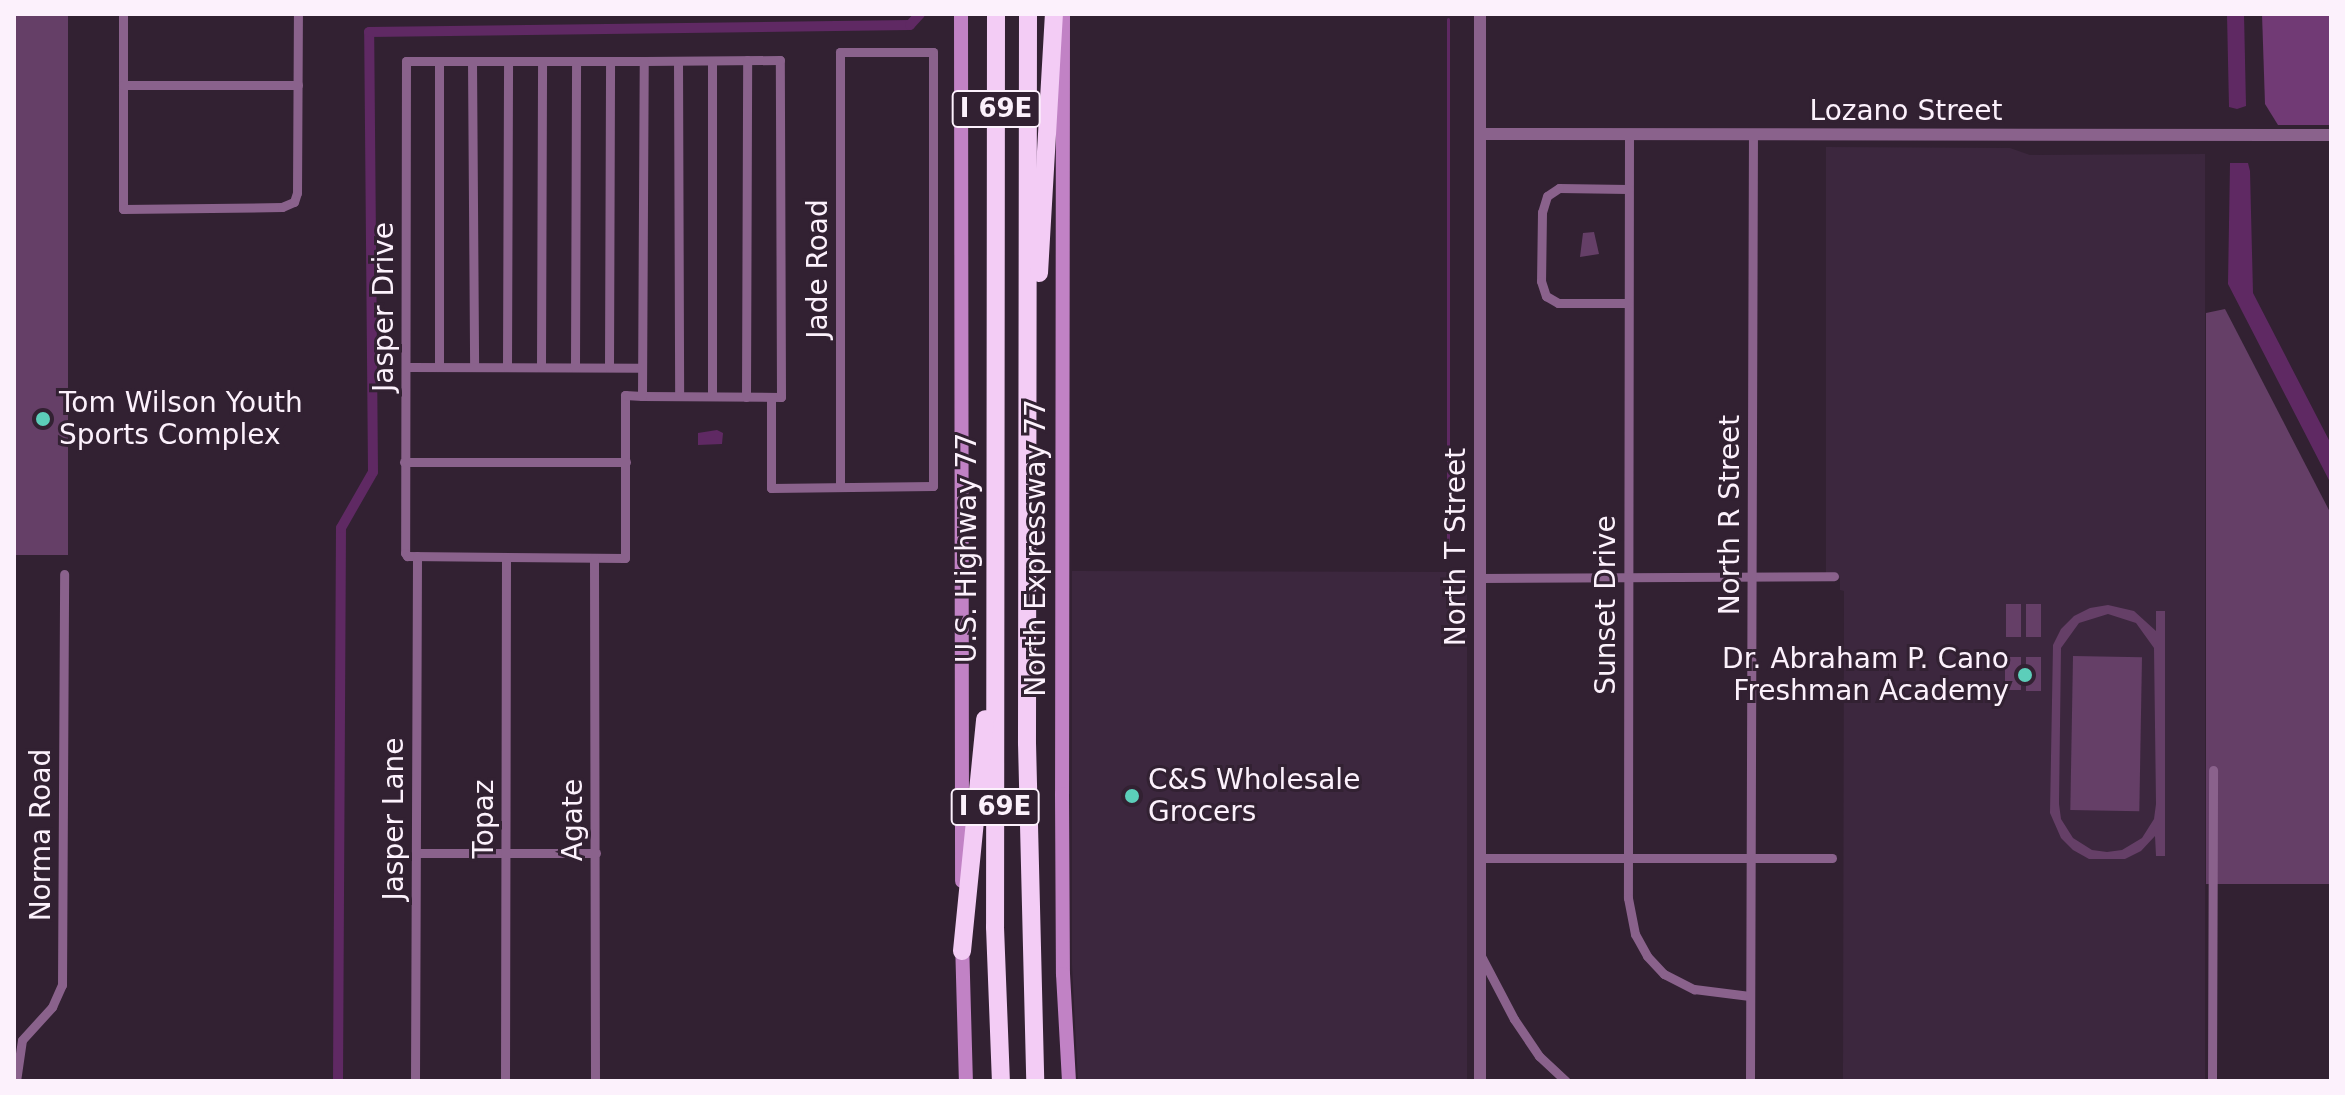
<!DOCTYPE html>
<style>
body{margin:0}
#map{position:relative;width:2345px;height:1095px;overflow:hidden;background:#322132;font-family:"DejaVu Sans",sans-serif}
div>[style]{position:absolute}
[style*='--x']{left:calc(var(--x)*1px);top:calc(var(--y)*1px);width:calc(var(--w)*1px);rotate:calc(var(--a)*1deg)}
.built>*{inset:0;background:#3c273e}
.green>*{inset:0;background:#653f67;transform-origin:0 0}
.forest>*{inset:0;background:#713a75}
.water>*{inset:0;background:#5f2963}
.stream>*{height:3px;margin:-1.5px;padding:0 1.5px;transform-origin:1.5px;border-radius:1.5px;background:#5f2963}
.canal>*{height:10px;margin:-5px;padding:0 5px;transform-origin:5px;border-radius:5px;background:#5f2963}
.minor>*{height:9px;margin:-4.5px;padding:0 4.5px;transform-origin:4.5px;border-radius:4.5px;background:#8a628c}
.tertiary>*{height:12px;margin:-6px;padding:0 6px;transform-origin:6px;border-radius:6px;background:#8a628c}
.secondary>*{height:14px;margin:-7px;padding:0 7px;transform-origin:7px;border-radius:7px;background:#c182c5}
.motorway>*{height:18px;margin:-9px;padding:0 9px;transform-origin:9px;border-radius:9px;background:#f3ccf5}
.dots>*{width:22px;height:22px;translate:-50% -50%;box-sizing:border-box;border:4px solid #322132;border-radius:50%}
span{translate:-50% -50%;white-space:nowrap;text-align:center;line-height:1.15;-webkit-text-stroke:6px #322132;paint-order:stroke}
.shield-label span{padding:2px 6px;background:#322132;border:2px solid;border-radius:6px;-webkit-text-stroke-width:0}
.shield-label{font-size:26px;color:#fcf1fc;font-weight:700}
.street-label{font-size:28px;color:#fcf1fc}
.poi-label{font-size:28px;color:#fcf1fc}
.left{translate:0 -50%;text-align:left}
.right{translate:-100% -50%;text-align:right}
.frame{position:absolute;inset:0;border:16px solid #fcf1fc;pointer-events:none}
</style>
<div id="map">
<div class="built">
<i style="clip-path:polygon(1826px 147px,2010px 148px,2030px 155px,2205px 154px,2205px 1081px,1843px 1081px,1844px 591px,1840px 590px,1840px 578px,1826px 578px)"></i>
<i style="clip-path:polygon(1072px 571px,1467px 572px,1467px 1081px,1078px 1081px,1072px 965px)"></i>
</div>
<div class="green">
<i style="left:14px;top:14px;width:54px;height:541px"></i>
<i style="clip-path:polygon(1594px 232px,1599px 254px,1580px 257px,1583px 233px)"></i>
<i style="clip-path:polygon(2225px 309px,2331px 514px,2331px 884px,2206px 884px,2206px 313px)"></i>
<i style="left:2006px;top:604px;width:15px;height:33px"></i>
<i style="left:2026px;top:604px;width:15px;height:33px"></i>
<i style="clip-path:polygon(evenodd,2108px 605px,2134px 611px,2156px 631px,2156px 611px,2165px 611px,2165px 856px,2156px 856px,2155px 836px,2141px 851px,2125px 859px,2089px 859px,2073px 850px,2061px 838px,2050px 813px,2053px 645px,2061px 629px,2074px 616px,2090px 608px,2108px 605px,2108px 614px,2136px 623px,2154px 648px,2156px 804px,2154px 819px,2142px 838px,2122px 850px,2107px 852px,2092px 850px,2073px 838px,2061px 819px,2059px 804px,2061px 648px,2079px 623px,2108px 614px)"></i>
<i style="left:2073px;top:656px;width:69px;height:154px;rotate:1deg"></i>
<i style="left:2005px;top:657px;width:16px;height:33px"></i>
<i style="left:2026px;top:657px;width:15px;height:34px"></i>
</div>
<div class="forest">
<i style="clip-path:polygon(2262px 14px,2331px 14px,2331px 125px,2278px 125px,2265px 104px)"></i>
</div>
<div class="water">
<i style="clip-path:polygon(2227px 14px,2244px 14px,2246px 106px,2237px 109px,2229px 107px)"></i>
<i style="clip-path:polygon(2230px 163px,2248px 163px,2250px 171px,2253px 293px,2331px 444px,2331px 484px,2228px 284px)"></i>
<i style="clip-path:polygon(717px 430px,723px 433px,722px 444px,698px 445px,698px 433px)"></i>
</div>
<div class="stream">
<i style="--x:1448;--y:541;--w:522;--a:-90"></i>
</div>
<div class="canal">
<i style="--x:338;--y:1081;--w:553;--a:-89.69"></i>
<i style="--x:341;--y:528;--w:64;--a:-60.3"></i>
<i style="--x:373;--y:472;--w:440;--a:-90.5"></i>
<i style="--x:369;--y:32;--w:541;--a:-0.74"></i>
<i style="--x:910;--y:25;--w:15;--a:-48"></i>
</div>
<div class="minor">
<i style="--x:123;--y:14;--w:195;--a:90"></i>
<i style="--x:123;--y:209;--w:159;--a:-0.7"></i>
<i style="--x:282;--y:207;--w:13;--a:-23"></i>
<i style="--x:294;--y:202;--w:9;--a:-72"></i>
<i style="--x:297;--y:193;--w:179;--a:-89.7"></i>
<i style="--x:472;--y:61;--w:306;--a:89.6"></i>
<i style="--x:678;--y:61;--w:335;--a:89.8"></i>
<i style="--x:712;--y:61;--w:335;--a:90"></i>
<i style="--x:123;--y:85;--w:175;--a:0"></i>
<i style="--x:1629;--y:135;--w:763;--a:90.08"></i>
<i style="--x:1628;--y:898;--w:37;--a:79"></i>
<i style="--x:1635;--y:934;--w:25;--a:61"></i>
<i style="--x:1647;--y:956;--w:25;--a:47"></i>
<i style="--x:1664;--y:974;--w:34;--a:27"></i>
<i style="--x:1694;--y:989;--w:56;--a:7.1"></i>
<i style="--x:1628;--y:189;--w:69;--a:-179.2"></i>
<i style="--x:1559;--y:188;--w:14;--a:146"></i>
<i style="--x:1547;--y:196;--w:17;--a:107"></i>
<i style="--x:1542;--y:212;--w:69;--a:90.8"></i>
<i style="--x:1541;--y:281;--w:16;--a:72"></i>
<i style="--x:1546;--y:296;--w:14;--a:30"></i>
<i style="--x:1558;--y:303;--w:70;--a:0"></i>
<i style="--x:406;--y:367;--w:236;--a:0.2"></i>
<i style="--x:439;--y:367;--w:306;--a:-90"></i>
<i style="--x:507;--y:367;--w:306;--a:-89.8"></i>
<i style="--x:541;--y:367;--w:306;--a:-89.8"></i>
<i style="--x:575;--y:367;--w:306;--a:-89.8"></i>
<i style="--x:609;--y:367;--w:306;--a:-89.8"></i>
<i style="--x:642;--y:396;--w:139;--a:0.4"></i>
<i style="--x:781;--y:397;--w:337;--a:-90.2"></i>
<i style="--x:780;--y:60;--w:136;--a:179.6"></i>
<i style="--x:644;--y:61;--w:238;--a:180"></i>
<i style="--x:406;--y:61;--w:492;--a:90.1"></i>
<i style="--x:405;--y:553;--w:4;--a:56"></i>
<i style="--x:407;--y:556;--w:218;--a:0.5"></i>
<i style="--x:625;--y:558;--w:163;--a:-90"></i>
<i style="--x:625;--y:395;--w:17;--a:3"></i>
<i style="--x:642;--y:396;--w:335;--a:-89.7"></i>
<i style="--x:746;--y:397;--w:337;--a:-89.8"></i>
<i style="--x:771;--y:397;--w:91;--a:90"></i>
<i style="--x:771;--y:488;--w:162;--a:-0.7"></i>
<i style="--x:933;--y:486;--w:434;--a:-90"></i>
<i style="--x:933;--y:52;--w:93;--a:180"></i>
<i style="--x:840;--y:52;--w:434;--a:90"></i>
<i style="--x:404;--y:462;--w:222;--a:0"></i>
<i style="--x:594;--y:558;--w:523;--a:89.89"></i>
<i style="--x:1480;--y:578;--w:354;--a:-0.3"></i>
<i style="--x:416;--y:853;--w:180;--a:0"></i>
<i style="--x:1480;--y:858;--w:352;--a:0"></i>
<i style="--x:1481;--y:956;--w:71;--a:62.4"></i>
<i style="--x:1514;--y:1019;--w:45;--a:56"></i>
<i style="--x:1539;--y:1056;--w:37;--a:43"></i>
<i style="--x:16;--y:1081;--w:41;--a:-81.7"></i>
<i style="--x:22;--y:1040;--w:45;--a:-47.7"></i>
<i style="--x:52;--y:1007;--w:24;--a:-66"></i>
<i style="--x:62;--y:985;--w:411;--a:-89.7"></i>
<i style="--x:415;--y:1081;--w:525;--a:-89.78"></i>
<i style="--x:505;--y:1081;--w:524;--a:-89.89"></i>
<i style="--x:1750;--y:1081;--w:946;--a:-89.82"></i>
<i style="--x:2212;--y:1081;--w:311;--a:-89.8"></i>
</div>
<div class="tertiary">
<i style="--x:1480;--y:134;--w:851;--a:0.07"></i>
<i style="--x:1480;--y:1081;--w:1067;--a:-90"></i>
</div>
<div class="secondary">
<i style="--x:961;--y:14;--w:867;--a:89.93"></i>
<i style="--x:1063;--y:14;--w:780;--a:90.07"></i>
<i style="--x:1062;--y:794;--w:180;--a:89.7"></i>
<i style="--x:1063;--y:974;--w:107;--a:86.8"></i>
<i style="--x:962;--y:941;--w:140;--a:88.4"></i>
</div>
<div class="motorway">
<i style="--x:996;--y:14;--w:913;--a:90.06"></i>
<i style="--x:995;--y:927;--w:154;--a:87.8"></i>
<i style="--x:1028;--y:14;--w:729;--a:90.08"></i>
<i style="--x:1027;--y:743;--w:338;--a:88.6"></i>
<i style="--x:1039;--y:273;--w:259;--a:-86.7"></i>
<i style="--x:962;--y:951;--w:233;--a:-84.3"></i>
</div>
<div class="dots">
<i style="left:43px;top:419px;background:#5cceba"></i>
<i style="left:2025px;top:675px;background:#5cceba"></i>
<i style="left:1132px;top:796px;background:#5cceba"></i>
</div>
<div class="shield-label">
<span style="left:996px;top:109px">I 69E</span>
<span style="left:995px;top:807px">I 69E</span>
</div>
<div class="street-label">
<span style="left:1906px;top:111px">Lozano Street</span>
<span style="left:818px;top:269px;rotate:-90deg">Jade Road</span>
<span style="left:384px;top:307px;rotate:-90deg">Jasper Drive</span>
<span style="left:1730px;top:515px;rotate:-90deg">North R Street</span>
<span style="left:1456px;top:547px;rotate:-90deg">North T Street</span>
<span style="left:967px;top:548px;rotate:-90deg">U.S. Highway 77</span>
<span style="left:1036px;top:548px;rotate:-90deg">North Expressway 77</span>
<span style="left:1606px;top:605px;rotate:-90deg">Sunset Drive</span>
<span style="left:394px;top:819px;rotate:-90deg">Jasper Lane</span>
<span style="left:484px;top:819px;rotate:-90deg">Topaz</span>
<span style="left:573px;top:820px;rotate:-90deg">Agate</span>
<span style="left:41px;top:835px;rotate:-90deg">Norma Road</span>
</div>
<div class="poi-label">
<span class="left" style="left:59px;top:419px">Tom Wilson Youth<br>Sports Complex</span>
<span class="right" style="left:2009px;top:675px">Dr. Abraham P. Cano<br>Freshman Academy</span>
<span class="left" style="left:1148px;top:796px">C&amp;S Wholesale<br>Grocers</span>
</div>
<div class="frame"></div>
</div>
